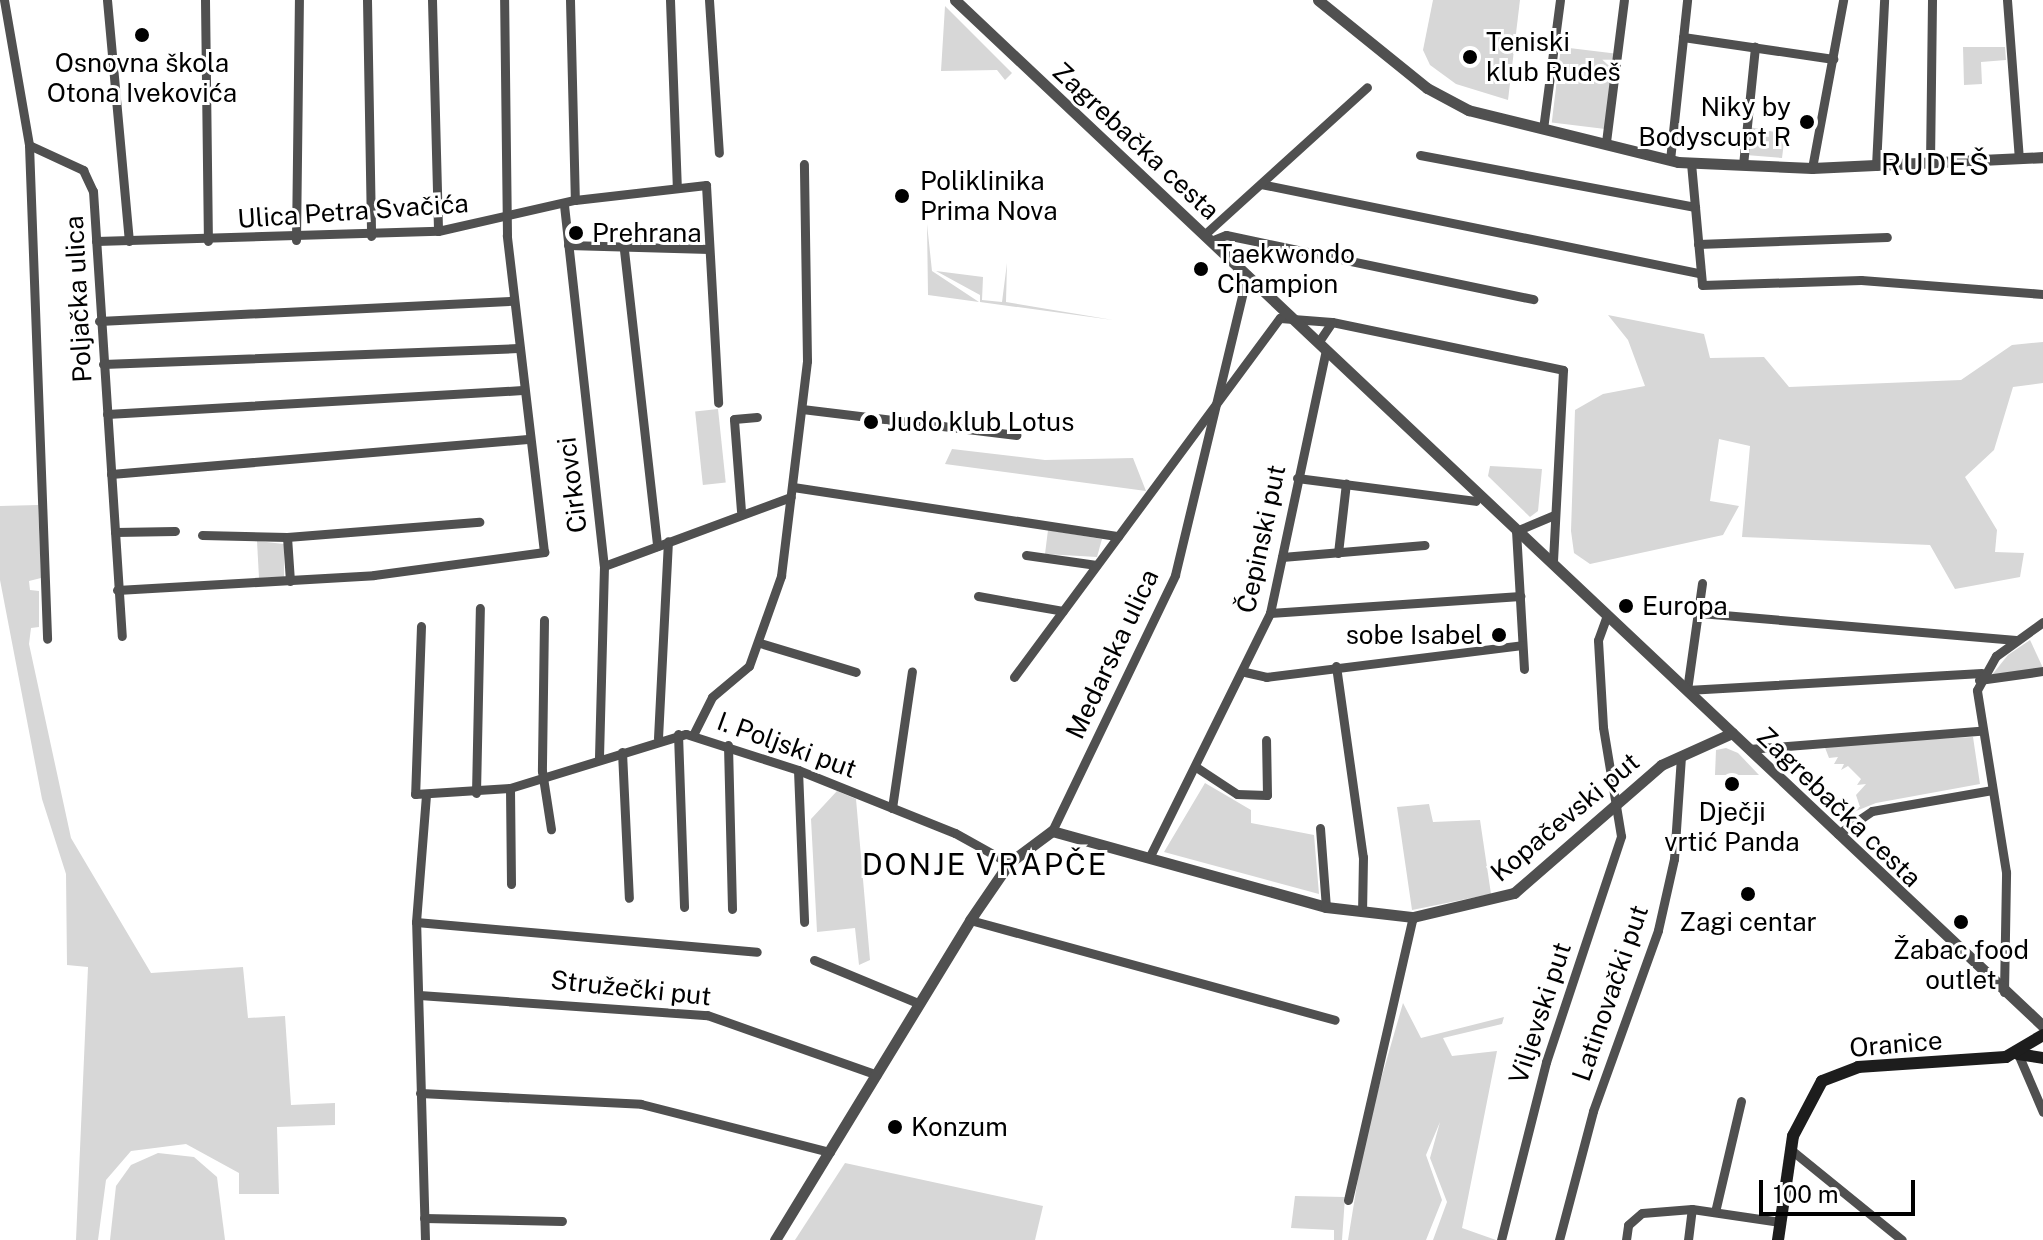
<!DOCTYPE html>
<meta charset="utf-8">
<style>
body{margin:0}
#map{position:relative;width:2043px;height:1240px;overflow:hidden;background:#fff;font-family:"Public Sans",sans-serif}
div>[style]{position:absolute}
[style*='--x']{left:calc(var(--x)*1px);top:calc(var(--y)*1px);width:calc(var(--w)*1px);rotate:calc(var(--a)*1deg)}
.green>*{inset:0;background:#d7d7d7;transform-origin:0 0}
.minor>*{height:9px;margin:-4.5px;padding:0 4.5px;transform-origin:4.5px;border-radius:4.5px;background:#505050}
.tertiary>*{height:11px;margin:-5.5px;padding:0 5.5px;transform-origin:5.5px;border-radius:5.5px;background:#505050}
.secondary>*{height:12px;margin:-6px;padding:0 6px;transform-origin:6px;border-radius:6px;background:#1d1d1d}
.dots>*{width:22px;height:22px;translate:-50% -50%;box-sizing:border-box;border:4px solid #fff;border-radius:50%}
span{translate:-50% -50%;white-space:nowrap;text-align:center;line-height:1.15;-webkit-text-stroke:6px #fff;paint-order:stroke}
.poi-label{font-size:26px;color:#000}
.left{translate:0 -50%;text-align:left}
.right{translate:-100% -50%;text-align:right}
.street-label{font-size:26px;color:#000}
.quarter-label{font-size:30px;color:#000;letter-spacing:2px}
.scale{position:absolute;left:1759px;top:1180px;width:156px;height:36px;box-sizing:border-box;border:4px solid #000;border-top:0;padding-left:10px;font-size:24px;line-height:28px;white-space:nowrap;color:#000;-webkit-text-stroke:6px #fff;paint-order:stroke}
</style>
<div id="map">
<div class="green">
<i style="clip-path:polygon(1433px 0,1520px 0,1508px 100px,1456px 84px,1430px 65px,1423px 50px)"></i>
<i style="clip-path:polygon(945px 6px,1012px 73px,1005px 80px,997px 70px,941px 71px)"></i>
<i style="left:1561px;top:47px;width:54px;height:76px;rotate:7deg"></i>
<i style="clip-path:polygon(1963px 47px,2005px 47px,2006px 60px,1981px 62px,1982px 84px,1964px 85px)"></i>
<i style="clip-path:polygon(1749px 127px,1785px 134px,1782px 158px,1746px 155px)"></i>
<i style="clip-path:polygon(927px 224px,932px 271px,979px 302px,928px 295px)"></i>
<i style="clip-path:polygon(1007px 263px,1006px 302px,1113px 320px,980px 302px,980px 295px,936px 271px,983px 277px,982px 300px,1002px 302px)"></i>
<i style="clip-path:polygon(1608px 315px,1704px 334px,1710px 358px,1764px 357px,1789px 387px,1961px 380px,2012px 345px,2043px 342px,2043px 383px,2013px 387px,1994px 450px,1965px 477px,1997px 530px,1995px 552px,2024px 553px,2020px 577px,1955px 589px,1930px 545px,1742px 537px,1750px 446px,1719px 439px,1710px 501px,1739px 506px,1723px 535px,1590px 564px,1574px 553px,1571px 531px,1575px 410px,1603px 394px,1645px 386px,1628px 340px)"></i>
<i style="left:718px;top:409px;width:74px;height:23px;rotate:84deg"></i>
<i style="clip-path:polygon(952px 449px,1045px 460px,1133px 458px,1146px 491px,945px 464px)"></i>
<i style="clip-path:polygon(1490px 466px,1542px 469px,1538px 511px,1530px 517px,1488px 476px)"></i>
<i style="clip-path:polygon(38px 505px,41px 578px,29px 581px,30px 590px,39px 591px,39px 627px,31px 628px,29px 644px,71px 838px,151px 973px,243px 967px,248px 1018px,285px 1016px,291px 1105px,335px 1103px,335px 1125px,277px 1127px,279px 1194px,239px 1194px,239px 1173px,186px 1144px,131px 1151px,106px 1180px,98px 1240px,76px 1240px,88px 967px,67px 965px,66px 874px,42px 799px,0 580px,0 506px)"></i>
<i style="clip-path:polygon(1048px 530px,1102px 539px,1097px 557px,1045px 554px)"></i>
<i style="clip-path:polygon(257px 541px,284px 544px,284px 577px,259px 578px)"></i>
<i style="clip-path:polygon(2030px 640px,2043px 668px,1991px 676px,2008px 655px)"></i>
<i style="clip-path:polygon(1973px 737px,1980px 784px,1876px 803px,1841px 817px,1844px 807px,1860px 807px,1856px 795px,1866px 784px,1857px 785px,1861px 779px,1848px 766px,1841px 770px,1844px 764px,1834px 764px,1838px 757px,1829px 758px,1824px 745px)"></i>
<i style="clip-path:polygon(1726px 748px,1738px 753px,1759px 775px,1715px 775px,1716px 750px)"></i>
<i style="clip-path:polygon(1205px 783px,1251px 810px,1251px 823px,1314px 835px,1319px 894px,1164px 852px)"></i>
<i style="clip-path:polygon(837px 791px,856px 799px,870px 960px,859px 965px,855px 928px,817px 932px,811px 819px)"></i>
<i style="clip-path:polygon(1429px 804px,1433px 822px,1480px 820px,1491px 894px,1412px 910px,1397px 807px)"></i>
<i style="clip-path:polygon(1403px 1003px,1421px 1038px,1504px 1017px,1502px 1024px,1443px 1038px,1452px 1056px,1497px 1051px,1462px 1228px,1496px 1240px,1433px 1240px,1447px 1202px,1430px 1158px,1440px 1122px,1426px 1155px,1442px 1200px,1426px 1240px,1348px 1240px,1365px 1135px)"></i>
<i style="clip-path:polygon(158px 1153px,194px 1157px,217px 1177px,225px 1240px,110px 1240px,116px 1186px,131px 1165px)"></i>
<i style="clip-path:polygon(845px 1163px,1043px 1206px,1035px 1240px,795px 1240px)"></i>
<i style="clip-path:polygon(1295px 1196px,1345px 1197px,1342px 1240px,1334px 1240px,1334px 1230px,1291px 1228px)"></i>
</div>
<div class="minor">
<i style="--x:4;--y:0;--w:147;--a:80.2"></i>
<i style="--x:29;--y:145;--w:494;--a:87.9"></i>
<i style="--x:107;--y:0;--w:242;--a:84.8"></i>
<i style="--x:205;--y:0;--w:241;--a:89.3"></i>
<i style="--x:367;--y:0;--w:236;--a:89"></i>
<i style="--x:432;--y:0;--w:231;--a:88.5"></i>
<i style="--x:570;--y:0;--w:200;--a:88.6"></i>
<i style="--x:670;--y:0;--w:187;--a:87.9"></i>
<i style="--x:709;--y:0;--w:153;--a:86.3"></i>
<i style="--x:2007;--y:0;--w:159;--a:85.7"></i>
<i style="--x:1683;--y:37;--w:152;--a:8.3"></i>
<i style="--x:1543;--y:129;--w:130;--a:-82.5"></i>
<i style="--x:1606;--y:142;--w:143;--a:-82.8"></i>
<i style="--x:29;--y:145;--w:60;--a:24.8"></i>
<i style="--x:83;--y:170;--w:23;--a:65"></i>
<i style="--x:93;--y:191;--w:446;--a:86.3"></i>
<i style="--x:1420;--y:155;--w:280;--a:10.7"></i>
<i style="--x:1670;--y:160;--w:161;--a:-83.9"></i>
<i style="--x:1691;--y:163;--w:122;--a:84.8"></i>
<i style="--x:1702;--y:285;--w:159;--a:-1.8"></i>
<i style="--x:1861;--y:280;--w:183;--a:4.4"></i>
<i style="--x:1930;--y:164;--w:164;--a:-89.3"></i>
<i style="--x:1743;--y:165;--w:119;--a:-84.2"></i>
<i style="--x:1876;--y:166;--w:166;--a:-87.2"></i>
<i style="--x:1812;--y:168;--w:171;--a:-79.5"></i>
<i style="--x:1261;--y:184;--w:448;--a:11.5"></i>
<i style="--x:564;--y:205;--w:363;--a:83.7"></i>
<i style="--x:604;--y:566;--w:194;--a:91.5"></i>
<i style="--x:1204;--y:235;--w:220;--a:-42.2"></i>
<i style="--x:296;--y:240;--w:240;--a:-89.3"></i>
<i style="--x:96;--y:241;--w:342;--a:-1.7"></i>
<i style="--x:438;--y:231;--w:140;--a:-12.8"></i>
<i style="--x:575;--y:200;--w:132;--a:-6.5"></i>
<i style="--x:706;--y:185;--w:218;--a:86.8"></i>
<i style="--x:1211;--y:241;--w:16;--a:-22"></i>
<i style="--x:1226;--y:235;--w:314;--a:11.8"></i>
<i style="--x:1698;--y:244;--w:189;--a:-2.1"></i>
<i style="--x:568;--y:245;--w:141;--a:1.6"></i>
<i style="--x:624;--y:250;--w:298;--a:83.6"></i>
<i style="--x:99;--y:321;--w:414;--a:-2.8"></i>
<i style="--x:1332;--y:322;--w:236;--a:11.7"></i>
<i style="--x:1563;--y:370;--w:193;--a:93"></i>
<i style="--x:103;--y:364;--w:415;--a:-2.2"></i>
<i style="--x:802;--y:409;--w:216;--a:6.9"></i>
<i style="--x:107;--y:414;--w:416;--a:-3.3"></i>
<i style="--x:111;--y:474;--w:418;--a:-4.8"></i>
<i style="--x:1297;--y:478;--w:180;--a:7.3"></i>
<i style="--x:793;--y:487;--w:329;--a:8.6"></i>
<i style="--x:741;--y:511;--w:92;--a:-94.4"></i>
<i style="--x:734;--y:419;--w:23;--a:-5"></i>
<i style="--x:115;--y:532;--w:60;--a:-1"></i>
<i style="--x:202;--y:535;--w:85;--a:1.3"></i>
<i style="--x:1338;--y:553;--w:70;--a:-83.5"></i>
<i style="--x:1026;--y:555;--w:71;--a:8.1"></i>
<i style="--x:1282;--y:557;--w:143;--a:-4.8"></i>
<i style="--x:604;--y:566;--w:199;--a:-20.3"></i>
<i style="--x:290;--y:581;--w:44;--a:-93.9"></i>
<i style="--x:287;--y:537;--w:193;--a:-4.5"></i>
<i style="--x:117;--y:590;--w:257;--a:-3.3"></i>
<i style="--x:374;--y:575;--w:172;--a:-7.7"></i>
<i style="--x:544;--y:552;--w:319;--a:-96.7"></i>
<i style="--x:507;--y:235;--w:235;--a:-90.7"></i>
<i style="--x:978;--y:596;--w:86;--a:10"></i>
<i style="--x:1270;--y:613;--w:251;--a:-3.9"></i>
<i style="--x:1700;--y:613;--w:317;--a:4.9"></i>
<i style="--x:544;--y:620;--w:151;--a:90.8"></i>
<i style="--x:542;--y:771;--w:59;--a:81.2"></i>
<i style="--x:421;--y:626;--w:168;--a:92"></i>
<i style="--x:415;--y:794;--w:95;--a:-3.6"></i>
<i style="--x:510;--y:788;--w:184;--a:-17.1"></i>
<i style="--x:686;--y:734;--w:118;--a:17.8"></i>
<i style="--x:798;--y:770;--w:169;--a:21.9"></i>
<i style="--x:955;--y:833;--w:62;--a:29.1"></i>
<i style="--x:760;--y:643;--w:100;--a:16.8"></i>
<i style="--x:1336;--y:666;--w:193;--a:82"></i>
<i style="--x:1363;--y:857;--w:55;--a:91"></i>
<i style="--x:1524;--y:669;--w:138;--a:-93.3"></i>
<i style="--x:1516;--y:531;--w:41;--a:-22.8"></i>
<i style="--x:1245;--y:672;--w:22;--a:13"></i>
<i style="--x:1266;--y:677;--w:258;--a:-7.1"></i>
<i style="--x:1014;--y:677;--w:447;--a:-53.5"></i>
<i style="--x:1280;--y:318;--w:52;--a:4.4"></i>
<i style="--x:1332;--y:322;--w:25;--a:124"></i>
<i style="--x:1979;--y:680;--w:65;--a:-8"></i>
<i style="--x:1687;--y:690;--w:295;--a:-3.3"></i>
<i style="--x:1687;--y:690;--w:108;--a:-82"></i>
<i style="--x:678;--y:734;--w:173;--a:88"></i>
<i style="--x:693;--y:735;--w:42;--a:-63.4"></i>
<i style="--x:712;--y:697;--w:48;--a:-40"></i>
<i style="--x:749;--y:666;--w:96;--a:-70.4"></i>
<i style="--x:781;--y:576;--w:217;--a:-83.1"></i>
<i style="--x:807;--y:361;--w:197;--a:-90.9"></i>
<i style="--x:658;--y:738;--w:197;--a:-87.1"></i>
<i style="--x:728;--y:745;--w:164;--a:88.6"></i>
<i style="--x:1749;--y:749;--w:232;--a:-4.5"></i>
<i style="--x:622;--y:752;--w:146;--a:87.3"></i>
<i style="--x:1196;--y:767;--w:49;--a:33.4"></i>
<i style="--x:1237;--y:794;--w:30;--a:2"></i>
<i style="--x:1267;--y:795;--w:55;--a:-91"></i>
<i style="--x:798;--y:770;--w:152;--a:87.7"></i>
<i style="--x:510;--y:788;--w:96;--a:89.4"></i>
<i style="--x:476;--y:793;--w:185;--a:-88.8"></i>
<i style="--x:892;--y:808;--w:138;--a:-81.7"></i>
<i style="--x:1320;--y:828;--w:79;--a:85.7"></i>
<i style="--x:1052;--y:831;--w:284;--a:-64.3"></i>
<i style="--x:1175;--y:575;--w:309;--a:-76.5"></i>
<i style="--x:1838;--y:834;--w:41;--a:-34.1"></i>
<i style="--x:1872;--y:811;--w:122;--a:-9.9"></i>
<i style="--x:1149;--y:858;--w:273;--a:-63.7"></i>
<i style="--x:1270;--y:613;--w:269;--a:-78"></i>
<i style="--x:970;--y:920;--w:378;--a:15.3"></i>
<i style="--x:416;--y:922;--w:342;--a:5"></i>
<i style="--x:814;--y:960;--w:113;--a:22.5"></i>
<i style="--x:2004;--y:992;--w:120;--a:-89"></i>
<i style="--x:2006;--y:872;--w:184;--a:-99.1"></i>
<i style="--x:1977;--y:690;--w:39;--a:-61"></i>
<i style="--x:1996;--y:656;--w:58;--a:-35.9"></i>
<i style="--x:419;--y:995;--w:289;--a:4"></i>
<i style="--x:707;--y:1015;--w:180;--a:19.4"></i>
<i style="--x:2018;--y:1054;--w:63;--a:66.7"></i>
<i style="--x:420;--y:1093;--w:221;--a:2.8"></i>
<i style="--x:641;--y:1104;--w:195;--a:14.3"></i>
<i style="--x:1790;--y:1149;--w:144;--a:39.1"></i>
<i style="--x:1348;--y:1200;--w:290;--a:-77.1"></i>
<i style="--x:1715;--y:1212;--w:114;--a:-76.8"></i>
<i style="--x:424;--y:1218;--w:138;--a:1.2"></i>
<i style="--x:425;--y:1240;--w:318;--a:-91.6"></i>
<i style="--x:416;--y:922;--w:127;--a:-85.5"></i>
<i style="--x:1501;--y:1240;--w:184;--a:-75.8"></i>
<i style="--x:1546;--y:1062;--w:238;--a:-71.6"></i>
<i style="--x:1621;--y:836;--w:110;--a:-99.4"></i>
<i style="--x:1603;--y:727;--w:87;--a:-93.3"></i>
<i style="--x:1598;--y:640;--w:27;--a:-70"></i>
<i style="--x:1559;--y:1240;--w:133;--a:-75.2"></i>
<i style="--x:1593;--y:1111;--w:192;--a:-70.2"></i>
<i style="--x:1658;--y:930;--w:73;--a:-77.3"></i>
<i style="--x:1674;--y:859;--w:102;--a:-86.1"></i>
<i style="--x:1626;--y:1240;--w:15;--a:-82"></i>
<i style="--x:1628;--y:1225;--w:18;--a:-41"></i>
<i style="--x:1642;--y:1213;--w:50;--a:-4.6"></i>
<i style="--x:1692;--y:1209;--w:89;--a:8.4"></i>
<i style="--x:1688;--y:1240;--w:31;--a:-83"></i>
</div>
<div class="tertiary">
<i style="--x:955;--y:0;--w:1495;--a:43.32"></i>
<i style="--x:1318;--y:0;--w:140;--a:38.9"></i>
<i style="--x:1427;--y:88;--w:47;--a:28.2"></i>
<i style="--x:1468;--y:110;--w:216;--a:13.9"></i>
<i style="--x:1678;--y:162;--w:134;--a:2.6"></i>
<i style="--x:1812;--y:168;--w:231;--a:-2.7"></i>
<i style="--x:775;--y:1240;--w:375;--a:-58.6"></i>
<i style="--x:970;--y:920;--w:69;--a:-55.6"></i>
<i style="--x:1009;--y:863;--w:54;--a:-36.7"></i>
<i style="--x:1052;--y:831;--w:284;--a:15.5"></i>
<i style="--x:1326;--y:907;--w:88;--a:6.6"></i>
<i style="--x:1413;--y:917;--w:104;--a:-13.4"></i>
<i style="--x:1514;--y:893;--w:195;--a:-41"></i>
<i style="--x:1661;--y:765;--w:78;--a:-24.3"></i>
</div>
<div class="secondary">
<i style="--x:2018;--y:1054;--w:25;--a:9"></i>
<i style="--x:1778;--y:1240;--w:105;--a:-81.8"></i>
<i style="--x:1793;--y:1136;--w:62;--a:-62.2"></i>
<i style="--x:1822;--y:1081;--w:39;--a:-21"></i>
<i style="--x:1858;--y:1067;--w:148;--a:-3.9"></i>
<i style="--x:2006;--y:1057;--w:43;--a:-30.7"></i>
</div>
<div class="dots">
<i style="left:142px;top:35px;background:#000"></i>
<i style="left:1470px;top:57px;background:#000"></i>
<i style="left:1807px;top:122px;background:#000"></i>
<i style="left:902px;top:196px;background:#000"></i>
<i style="left:576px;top:233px;background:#000"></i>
<i style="left:1201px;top:269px;background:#000"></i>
<i style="left:871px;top:422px;background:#000"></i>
<i style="left:1626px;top:606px;background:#000"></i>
<i style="left:1499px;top:635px;background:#000"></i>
<i style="left:1732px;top:784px;background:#000"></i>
<i style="left:1748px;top:894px;background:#000"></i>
<i style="left:1961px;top:922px;background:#000"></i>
<i style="left:895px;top:1127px;background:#000"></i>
</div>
<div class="poi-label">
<span class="left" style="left:1486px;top:57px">Teniski<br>klub Rudeš</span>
<span style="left:142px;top:78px">Osnovna škola<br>Otona Ivekovića</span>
<span class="right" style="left:1791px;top:122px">Niky by<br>Bodyscupt R</span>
<span class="left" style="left:920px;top:196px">Poliklinika<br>Prima Nova</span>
<span class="left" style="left:592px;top:233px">Prehrana</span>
<span class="left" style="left:1217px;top:269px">Taekwondo<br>Champion</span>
<span class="left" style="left:887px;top:422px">Judo klub Lotus</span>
<span class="left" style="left:1642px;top:606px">Europa</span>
<span class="right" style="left:1483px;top:635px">sobe Isabel</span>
<span style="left:1732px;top:827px">Dječji<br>vrtić Panda</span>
<span style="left:1748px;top:922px">Zagi centar</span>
<span style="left:1961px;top:965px">Žabac food<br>outlet</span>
<span class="left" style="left:911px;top:1127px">Konzum</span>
</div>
<div class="street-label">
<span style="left:1136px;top:141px;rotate:43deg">Zagrebačka cesta</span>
<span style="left:353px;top:211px;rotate:-4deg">Ulica Petra Svačića</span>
<span style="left:78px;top:299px;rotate:-93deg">Poljačka ulica</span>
<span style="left:572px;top:485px;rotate:-97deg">Cirkovci</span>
<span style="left:1261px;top:539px;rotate:-78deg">Čepinski put</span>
<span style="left:1112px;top:654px;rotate:-65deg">Medarska ulica</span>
<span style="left:787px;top:745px;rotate:20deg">I. Poljski put</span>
<span style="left:1839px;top:807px;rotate:44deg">Zagrebačka cesta</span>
<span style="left:1565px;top:817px;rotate:-40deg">Kopačevski put</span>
<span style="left:631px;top:988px;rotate:6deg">Stružečki put</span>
<span style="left:1610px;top:993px;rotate:-71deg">Latinovački put</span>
<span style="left:1540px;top:1013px;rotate:-72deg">Viljevski put</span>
<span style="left:1896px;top:1044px;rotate:-5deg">Oranice</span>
</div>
<div class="quarter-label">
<span style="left:1936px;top:164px">RUDEŠ</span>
<span style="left:985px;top:864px">DONJE VRAPČE</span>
</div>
<div class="scale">100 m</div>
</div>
